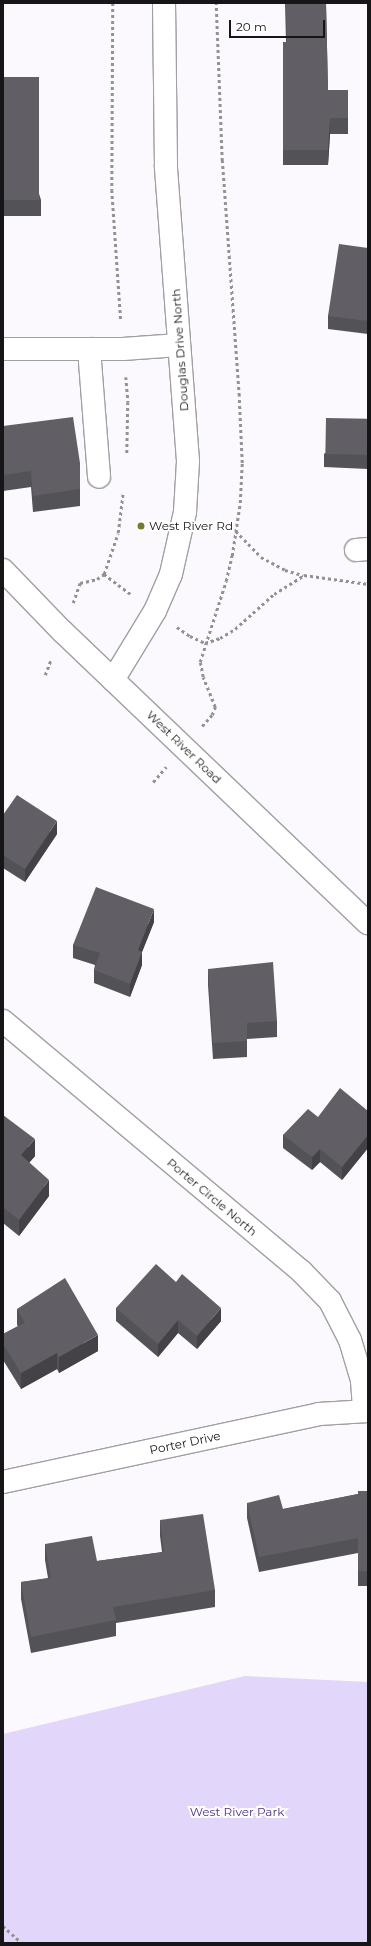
<!DOCTYPE html>
<style>
body{margin:0}
#map{position:relative;width:371px;height:1946px;overflow:hidden;background:#fbf9fe;font-family:Montserrat,sans-serif}
div>[style]{position:absolute}
[style*='--x']{left:calc(var(--x)*1px);top:calc(var(--y)*1px);width:calc(var(--w)*1px);rotate:calc(var(--a)*1deg)}
.green>*{inset:0;background:#e2d6fa}
.path>*{height:2.5px;margin-top:-1.25px;transform-origin:0;background:repeating-linear-gradient(90deg,#929195 0 3px,transparent 0 6px)}
.roads{filter:drop-shadow(1px 0 #a19fa6) drop-shadow(-1px 0 #a19fa6) drop-shadow(0 1px #a19fa6) drop-shadow(0 -1px #a19fa6)}
.minor>*{height:22px;margin:-11px;padding:0 11px;transform-origin:11px;border-radius:11px;background:#fff}
.major>*{height:22px;margin:-11px;padding:0 11px;transform-origin:11px;border-radius:11px;background:#fff}
.wall>*{inset:0;background:#535257}
.shaded-wall>*{inset:0;background:#444247}
.building>*{inset:0;background:#615f65;transform-origin:0 0}
.dots>*{width:11px;height:11px;translate:-50% -50%;box-sizing:border-box;border:2px solid #fff;border-radius:50%}
span{translate:-50% -50%;white-space:nowrap;text-align:center;line-height:1.15;-webkit-text-stroke:4px #fff;paint-order:stroke}
.street-label{font-size:12px;color:#161517}
.poi-label{font-size:12px;color:#161517}
.left{translate:0 -50%;text-align:left}
.park-label{font-size:12px;color:#522e80}
.frame{position:absolute;inset:0;border:4px solid #161517;pointer-events:none}
.scale{position:absolute;left:229px;top:20px;width:96px;height:18px;box-sizing:border-box;border:2px solid #161517;border-top:0;padding-left:5px;font-size:12px;line-height:14px;white-space:nowrap;color:#161517;-webkit-text-stroke:3px #fff;paint-order:stroke}
</style>
<div id="map">
<div class="green">
<i style="clip-path:polygon(245px 1676px,368px 1682px,368px 1943px,3px 1943px,3px 1734px)"></i>
</div>
<div class="path">
<i style="--x:113;--y:3;--w:187;--a:90.3"></i>
<i style="--x:112;--y:190;--w:132;--a:86.1"></i>
<i style="--x:126;--y:377;--w:25;--a:85"></i>
<i style="--x:128;--y:402;--w:52;--a:91.1"></i>
<i style="--x:236;--y:531;--w:36;--a:46"></i>
<i style="--x:261;--y:557;--w:27;--a:28"></i>
<i style="--x:285;--y:570;--w:19;--a:16"></i>
<i style="--x:104;--y:574;--w:34;--a:37"></i>
<i style="--x:73;--y:603;--w:21;--a:-71"></i>
<i style="--x:80;--y:583;--w:17;--a:-13"></i>
<i style="--x:97;--y:579;--w:9;--a:-36"></i>
<i style="--x:104;--y:574;--w:43;--a:-71.1"></i>
<i style="--x:118;--y:533;--w:41;--a:-83"></i>
<i style="--x:177;--y:627;--w:16;--a:35"></i>
<i style="--x:190;--y:636;--w:17;--a:25"></i>
<i style="--x:205;--y:643;--w:16;--a:-18"></i>
<i style="--x:220;--y:638;--w:17;--a:-31"></i>
<i style="--x:235;--y:629;--w:52;--a:-41.9"></i>
<i style="--x:274;--y:594;--w:36;--a:-32"></i>
<i style="--x:304;--y:575;--w:65;--a:8"></i>
<i style="--x:45;--y:675;--w:17;--a:-69"></i>
<i style="--x:202;--y:726;--w:15;--a:-48"></i>
<i style="--x:212;--y:715;--w:9;--a:-69"></i>
<i style="--x:215;--y:707;--w:32;--a:-112"></i>
<i style="--x:203;--y:677;--w:15;--a:-101"></i>
<i style="--x:200;--y:662;--w:85;--a:-72.2"></i>
<i style="--x:226;--y:581;--w:26;--a:-77"></i>
<i style="--x:232;--y:556;--w:54;--a:-81.4"></i>
<i style="--x:240;--y:503;--w:40;--a:-87.1"></i>
<i style="--x:242;--y:463;--w:67;--a:-92.6"></i>
<i style="--x:239;--y:396;--w:236;--a:-94.1"></i>
<i style="--x:222;--y:161;--w:158;--a:-92.2"></i>
<i style="--x:153;--y:782;--w:20;--a:-49"></i>
<i style="--x:3;--y:1926;--w:25;--a:42"></i>
</div>
<div class="roads">
<div class="minor">
<i style="--x:3;--y:349;--w:120;--a:0"></i>
<i style="--x:123;--y:349;--w:56;--a:-4.1"></i>
<i style="--x:89;--y:349;--w:128;--a:85.5"></i>
<i style="--x:356;--y:550;--w:12;--a:-5"></i>
<i style="--x:3;--y:1021;--w:389;--a:40"></i>
<i style="--x:301;--y:1271;--w:42;--a:46"></i>
<i style="--x:330;--y:1301;--w:44;--a:62.9"></i>
<i style="--x:350;--y:1340;--w:42;--a:73.3"></i>
<i style="--x:362;--y:1380;--w:30;--a:86"></i>
<i style="--x:3;--y:1482;--w:323;--a:-12.1"></i>
<i style="--x:319;--y:1414;--w:49;--a:-3.5"></i>
</div>
<div class="major">
<i style="--x:3;--y:570;--w:85;--a:46"></i>
<i style="--x:62;--y:631;--w:423;--a:43.7"></i>
<i style="--x:113;--y:680;--w:81;--a:-58.7"></i>
<i style="--x:155;--y:611;--w:40;--a:-66.6"></i>
<i style="--x:171;--y:574;--w:64;--a:-77.3"></i>
<i style="--x:185;--y:512;--w:51;--a:-86.6"></i>
<i style="--x:188;--y:461;--w:296;--a:-94.3"></i>
<i style="--x:166;--y:166;--w:163;--a:-90.7"></i>
</div>
</div>
<div class="wall">
<i style="clip-path:polygon(285px 3px,326px 3px,328px 90px,348px 90px,348px 134px,330px 134px,328px 165px,283px 165px,283px 42px,286px 42px)"></i>
<i style="clip-path:polygon(3px 77px,41px 200px,41px 216px,3px 216px)"></i>
<i style="clip-path:polygon(368px 248px,368px 334px,328px 329px,328px 316px)"></i>
<i style="clip-path:polygon(368px 419px,368px 469px,324px 467px,324px 454px)"></i>
<i style="clip-path:polygon(3px 426px,80px 463px,80px 506px,33px 512px,31px 487px,3px 491px)"></i>
<i style="clip-path:polygon(3px 815px,57px 834px,25px 882px,3px 868px)"></i>
<i style="clip-path:polygon(154px 922px,142px 952px,142px 965px,130px 997px,94px 983px,94px 970px,95px 965px,73px 958px,73px 945px)"></i>
<i style="clip-path:polygon(208px 969px,277px 1021px,277px 1037px,247px 1039px,247px 1057px,213px 1059px,208px 985px)"></i>
<i style="clip-path:polygon(368px 1111px,368px 1148px,342px 1180px,320px 1162px,312px 1170px,283px 1148px,283px 1135px,318px 1117px)"></i>
<i style="clip-path:polygon(3px 1115px,35px 1156px,29px 1163px,49px 1196px,19px 1236px,3px 1223px)"></i>
<i style="clip-path:polygon(116px 1308px,221px 1321px,197px 1349px,178px 1333px,158px 1357px,116px 1321px)"></i>
<i style="clip-path:polygon(17px 1309px,98px 1351px,59px 1373px,57px 1369px,21px 1389px,3px 1360px,3px 1334px,18px 1326px,17px 1325px)"></i>
<i style="clip-path:polygon(368px 1491px,368px 1586px,358px 1586px,358px 1553px,259px 1572px,247px 1518px,247px 1503px,283px 1509px,358px 1494px)"></i>
<i style="clip-path:polygon(160px 1520px,215px 1590px,215px 1607px,116px 1623px,116px 1636px,31px 1653px,21px 1599px,21px 1582px,48px 1578px,45px 1560px,45px 1544px,97px 1561px,162px 1552px,160px 1536px)"></i>
</div>
<div class="shaded-wall">
<i style="clip-path:polygon(330px 118px,330px 134px,328px 165px,328px 150px)"></i>
<i style="clip-path:polygon(57px 821px,57px 834px,25px 882px,25px 869px)"></i>
<i style="clip-path:polygon(154px 909px,154px 922px,142px 952px,142px 965px,130px 997px,130px 984px,138px 950px)"></i>
<i style="clip-path:polygon(368px 1135px,368px 1148px,342px 1180px,342px 1167px)"></i>
<i style="clip-path:polygon(35px 1139px,35px 1156px,21px 1172px,21px 1155px)"></i>
<i style="clip-path:polygon(320px 1149px,320px 1162px,312px 1170px,312px 1157px)"></i>
<i style="clip-path:polygon(49px 1180px,49px 1196px,19px 1236px,19px 1220px)"></i>
<i style="clip-path:polygon(221px 1308px,221px 1321px,197px 1349px,197px 1336px)"></i>
<i style="clip-path:polygon(178px 1320px,178px 1333px,158px 1357px,158px 1344px)"></i>
<i style="clip-path:polygon(98px 1335px,98px 1351px,59px 1373px,59px 1357px)"></i>
<i style="clip-path:polygon(57px 1353px,57px 1369px,21px 1389px,21px 1373px)"></i>
</div>
<div class="building">
<i style="clip-path:polygon(286px 3px,326px 3px,328px 90px,348px 90px,348px 118px,330px 118px,328px 150px,283px 150px,283px 42px,287px 42px)"></i>
<i style="left:3px;top:77px;width:36px;height:123px"></i>
<i style="clip-path:polygon(339px 244px,368px 248px,368px 321px,328px 316px)"></i>
<i style="clip-path:polygon(73px 417px,80px 463px,80px 489px,33px 496px,31px 471px,3px 475px,3px 426px)"></i>
<i style="left:326px;top:418px;width:42px;height:36px;rotate:1deg"></i>
<i style="clip-path:polygon(17px 795px,57px 821px,25px 869px,3px 855px,3px 815px)"></i>
<i style="clip-path:polygon(96px 887px,154px 909px,138px 950px,142px 952px,130px 984px,94px 970px,100px 953px,73px 945px)"></i>
<i style="clip-path:polygon(273px 962px,277px 1021px,247px 1023px,247px 1041px,213px 1043px,208px 969px)"></i>
<i style="clip-path:polygon(340px 1088px,368px 1111px,368px 1135px,342px 1167px,320px 1149px,312px 1157px,283px 1135px,308px 1109px,318px 1117px)"></i>
<i style="clip-path:polygon(3px 1115px,35px 1139px,21px 1155px,49px 1180px,19px 1220px,3px 1207px)"></i>
<i style="clip-path:polygon(156px 1264px,176px 1282px,182px 1274px,221px 1308px,197px 1336px,178px 1320px,158px 1344px,116px 1308px)"></i>
<i style="clip-path:polygon(65px 1278px,98px 1335px,59px 1357px,57px 1353px,21px 1373px,3px 1344px,3px 1334px,25px 1323px,17px 1309px)"></i>
<i style="clip-path:polygon(358px 1491px,368px 1491px,368px 1571px,358px 1571px,358px 1538px,259px 1557px,247px 1503px,279px 1495px,283px 1509px,358px 1494px)"></i>
<i style="clip-path:polygon(203px 1514px,215px 1590px,113px 1607px,116px 1620px,31px 1637px,21px 1582px,51px 1578px,45px 1544px,92px 1536px,97px 1561px,164px 1552px,160px 1520px)"></i>
</div>
<div class="dots">
<i style="left:141px;top:526px;background:#6d7e2e"></i>
</div>
<div class="street-label">
<span style="left:180px;top:350px;rotate:-94deg">Douglas Drive North</span>
<span style="left:184px;top:747px;rotate:44deg">West River Road</span>
<span style="left:212px;top:1197px;rotate:40deg">Porter Circle North</span>
<span style="left:185px;top:1443px;rotate:-12deg">Porter Drive</span>
</div>
<div class="poi-label">
<span class="left" style="left:149px;top:526px">West River Rd</span>
</div>
<div class="park-label">
<span style="left:237px;top:1812px">West River Park</span>
</div>
<div class="frame"></div>
<div class="scale">20 m</div>
</div>
